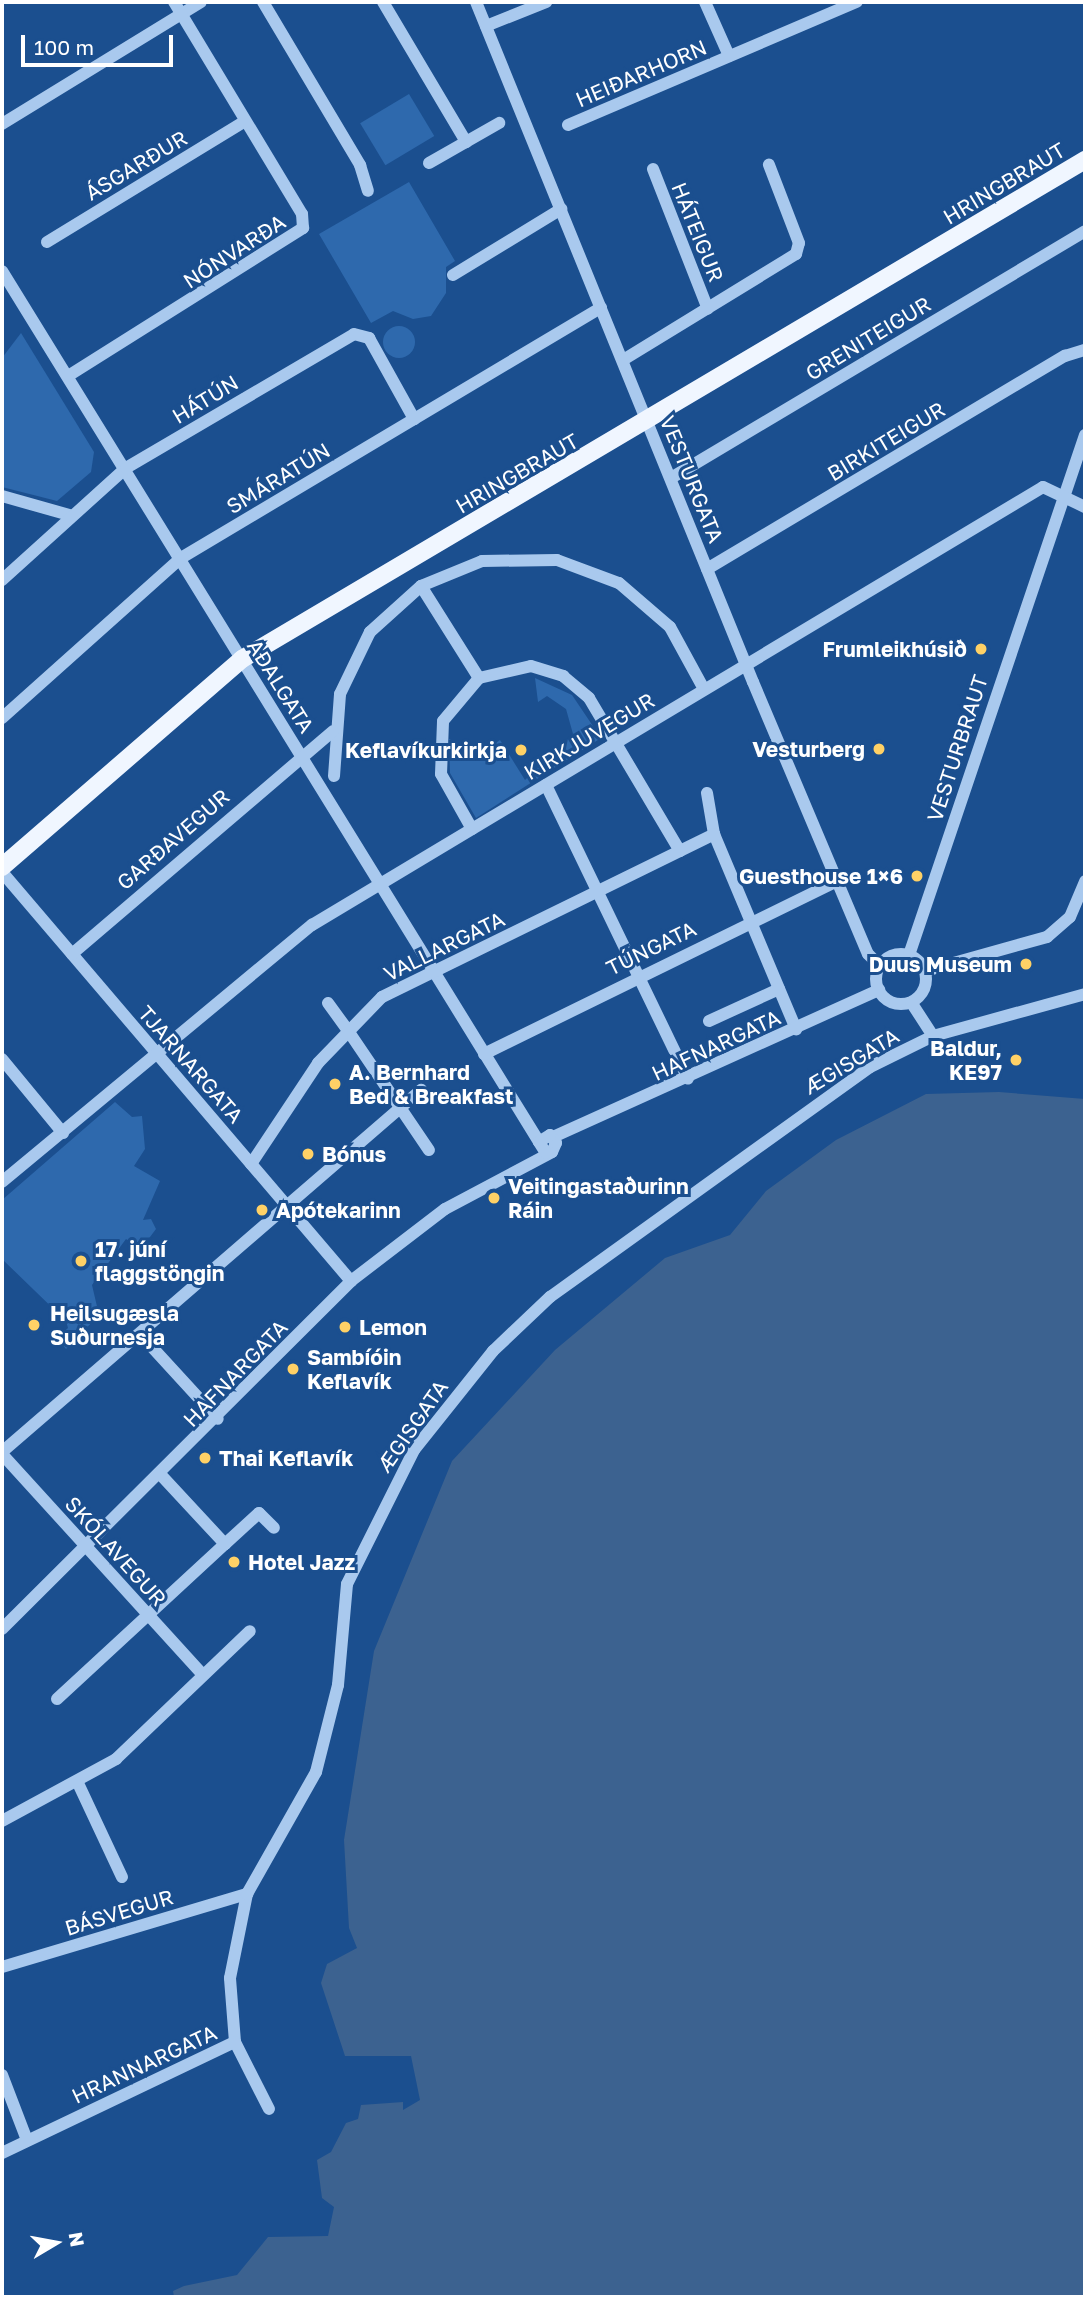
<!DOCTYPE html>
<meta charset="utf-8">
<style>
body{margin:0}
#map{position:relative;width:1087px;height:2299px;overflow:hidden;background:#1b4f8f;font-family:"Golos Text",sans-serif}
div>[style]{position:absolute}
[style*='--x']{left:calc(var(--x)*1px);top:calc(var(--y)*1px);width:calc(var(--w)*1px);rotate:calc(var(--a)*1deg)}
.green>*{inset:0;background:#2e69ad;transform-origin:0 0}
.round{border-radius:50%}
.water>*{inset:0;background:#3c6290}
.minor>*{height:12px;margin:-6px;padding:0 6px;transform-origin:6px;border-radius:6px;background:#a9c9ee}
.minor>.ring{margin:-6px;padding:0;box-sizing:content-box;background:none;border:12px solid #a9c9ee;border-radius:50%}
.major>*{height:18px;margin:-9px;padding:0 9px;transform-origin:9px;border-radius:9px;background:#f0f6ff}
.dots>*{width:19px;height:19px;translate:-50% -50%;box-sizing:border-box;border:4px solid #1b4f8f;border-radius:50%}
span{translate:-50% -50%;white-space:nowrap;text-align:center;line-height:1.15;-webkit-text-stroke:6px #1b4f8f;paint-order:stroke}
.street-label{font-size:21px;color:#fff}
.poi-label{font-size:21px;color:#fff;font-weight:700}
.right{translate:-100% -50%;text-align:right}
.left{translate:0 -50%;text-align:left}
.frame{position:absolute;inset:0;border:4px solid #fff;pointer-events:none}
.north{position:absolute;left:21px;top:2208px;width:70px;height:70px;-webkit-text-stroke:5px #1b4f8f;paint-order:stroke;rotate:80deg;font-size:19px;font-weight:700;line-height:28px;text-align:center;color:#fff}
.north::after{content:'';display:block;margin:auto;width:24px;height:32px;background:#fff;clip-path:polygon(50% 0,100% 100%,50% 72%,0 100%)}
.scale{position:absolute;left:21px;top:35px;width:152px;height:32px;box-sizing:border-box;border:4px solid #fff;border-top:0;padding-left:9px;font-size:21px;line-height:24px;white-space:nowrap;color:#fff;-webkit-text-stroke:5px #1b4f8f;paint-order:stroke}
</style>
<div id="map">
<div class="green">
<i style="left:409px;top:94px;width:49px;height:57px;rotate:59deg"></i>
<i style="clip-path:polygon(409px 182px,455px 261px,446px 267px,446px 293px,431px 316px,413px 319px,393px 311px,371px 323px,319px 234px)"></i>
<i class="round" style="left:383px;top:326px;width:32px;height:32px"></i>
<i style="clip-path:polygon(21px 333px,94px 452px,91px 472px,57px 501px,2px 487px,2px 358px)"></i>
<i style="clip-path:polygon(535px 678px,572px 695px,601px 738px,476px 818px,450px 773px,449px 739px,461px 745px,460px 758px,471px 760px,500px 740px,525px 780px,573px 734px,566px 709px,547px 696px,538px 702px)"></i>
<i style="clip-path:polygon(115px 1102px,132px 1117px,142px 1116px,145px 1149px,134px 1166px,160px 1181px,143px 1220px,151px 1219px,156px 1229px,141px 1249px,126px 1239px,92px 1285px,99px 1315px,66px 1349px,57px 1338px,68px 1328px,66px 1321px,2px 1259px,2px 1200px)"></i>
</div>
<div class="water">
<i style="clip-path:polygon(999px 1092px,1085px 1099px,1085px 2297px,174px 2297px,173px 2291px,184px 2286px,237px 2275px,268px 2237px,328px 2236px,334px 2207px,322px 2198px,317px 2160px,331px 2152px,346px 2123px,358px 2119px,361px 2105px,403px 2102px,403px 2110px,420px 2100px,411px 2056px,345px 2056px,321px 1983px,327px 1964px,357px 1948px,349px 1928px,344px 1840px,374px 1651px,452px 1461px,555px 1350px,665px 1258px,730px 1235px,766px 1191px,836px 1140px,926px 1094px)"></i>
</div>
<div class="minor">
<i style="--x:263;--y:2;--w:190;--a:59.2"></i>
<i style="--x:360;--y:165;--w:27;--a:73"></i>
<i style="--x:383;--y:2;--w:163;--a:59.3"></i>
<i style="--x:476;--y:2;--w:734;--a:67.84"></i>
<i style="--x:753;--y:682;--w:295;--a:67.1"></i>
<i style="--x:868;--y:954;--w:17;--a:45"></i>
<i style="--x:705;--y:2;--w:59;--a:66"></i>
<i style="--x:486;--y:26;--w:65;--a:-21.8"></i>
<i style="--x:2;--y:124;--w:233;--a:-31.5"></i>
<i style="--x:568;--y:125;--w:314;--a:-23.1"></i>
<i style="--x:429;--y:163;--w:81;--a:-29.7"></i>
<i style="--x:653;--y:169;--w:150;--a:68.6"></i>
<i style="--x:47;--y:242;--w:232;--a:-31.4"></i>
<i style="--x:2;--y:271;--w:1023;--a:58.34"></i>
<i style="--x:453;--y:275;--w:127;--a:-31.4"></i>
<i style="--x:623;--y:360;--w:203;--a:-31.5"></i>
<i style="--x:796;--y:254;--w:11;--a:-75"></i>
<i style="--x:799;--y:243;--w:84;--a:-111"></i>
<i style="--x:68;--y:376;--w:278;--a:-32.2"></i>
<i style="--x:303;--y:228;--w:14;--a:-94"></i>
<i style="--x:302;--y:214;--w:248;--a:-121.1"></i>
<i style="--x:671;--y:478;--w:482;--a:-30.8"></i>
<i style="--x:2;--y:496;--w:70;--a:15.8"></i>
<i style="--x:707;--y:569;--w:417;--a:-30.8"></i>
<i style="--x:1065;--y:356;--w:21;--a:-17"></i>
<i style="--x:2;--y:580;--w:167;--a:-42.1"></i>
<i style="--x:126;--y:468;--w:264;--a:-30.4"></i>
<i style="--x:354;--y:334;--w:16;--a:15"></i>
<i style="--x:369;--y:338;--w:93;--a:60.9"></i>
<i style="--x:421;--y:586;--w:109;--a:57.8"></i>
<i style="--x:2;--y:718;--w:240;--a:-41.8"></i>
<i style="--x:181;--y:558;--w:489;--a:-30.8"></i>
<i style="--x:334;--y:776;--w:82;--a:-85.8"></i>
<i style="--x:340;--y:694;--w:69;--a:-64.2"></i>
<i style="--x:370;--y:632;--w:69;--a:-42"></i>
<i style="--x:421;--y:586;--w:66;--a:-22.3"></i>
<i style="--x:482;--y:561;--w:75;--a:-0.8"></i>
<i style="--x:557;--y:560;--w:66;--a:20.4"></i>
<i style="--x:619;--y:583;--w:67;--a:40.8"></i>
<i style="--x:670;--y:627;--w:71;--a:61.3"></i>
<i style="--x:546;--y:785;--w:326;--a:64.2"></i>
<i style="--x:707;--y:793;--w:42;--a:80.3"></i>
<i style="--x:714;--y:834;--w:212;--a:67.2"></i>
<i style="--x:472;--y:829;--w:63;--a:-119.4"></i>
<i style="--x:441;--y:774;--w:53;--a:-87.8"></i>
<i style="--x:443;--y:721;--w:56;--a:-50.1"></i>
<i style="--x:479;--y:678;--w:53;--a:-13"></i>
<i style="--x:531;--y:666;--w:34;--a:17"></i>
<i style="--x:563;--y:676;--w:34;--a:40"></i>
<i style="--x:589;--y:698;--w:178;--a:59.3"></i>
<i style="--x:2;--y:872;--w:538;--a:49.53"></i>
<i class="ring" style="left:876px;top:954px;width:38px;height:38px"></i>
<i style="--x:72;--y:954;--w:343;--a:-40.5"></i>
<i style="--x:909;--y:955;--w:549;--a:-71.3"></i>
<i style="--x:925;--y:971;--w:127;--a:-15.6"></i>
<i style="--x:1047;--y:937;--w:30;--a:-41"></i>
<i style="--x:1070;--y:917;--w:39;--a:-67"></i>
<i style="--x:328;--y:1003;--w:32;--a:54"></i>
<i style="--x:709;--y:1021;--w:77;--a:-24.6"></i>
<i style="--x:351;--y:1035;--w:139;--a:55.9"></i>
<i style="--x:933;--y:1036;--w:158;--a:-15.4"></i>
<i style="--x:484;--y:1054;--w:393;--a:-26.1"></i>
<i style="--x:2;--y:1059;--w:96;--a:50.5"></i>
<i style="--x:553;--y:1137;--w:358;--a:-24.3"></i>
<i style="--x:251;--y:1164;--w:121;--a:-56.4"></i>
<i style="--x:318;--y:1063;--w:92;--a:-45.9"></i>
<i style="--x:382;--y:997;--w:370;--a:-26.1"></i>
<i style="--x:2;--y:1182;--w:403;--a:-39.7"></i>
<i style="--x:312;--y:925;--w:852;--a:-30.93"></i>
<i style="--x:1043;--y:487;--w:47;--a:25.5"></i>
<i style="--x:140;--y:1334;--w:115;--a:47.5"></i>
<i style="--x:2;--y:1452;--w:554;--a:-40.83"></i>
<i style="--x:2;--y:1454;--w:297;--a:47.7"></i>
<i style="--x:225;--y:1544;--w:46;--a:-42.4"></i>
<i style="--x:259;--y:1513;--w:21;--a:45"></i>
<i style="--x:2;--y:1629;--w:493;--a:-44.9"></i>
<i style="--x:351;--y:1281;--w:118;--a:-37.5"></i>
<i style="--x:445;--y:1209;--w:121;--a:-28"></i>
<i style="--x:552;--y:1152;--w:10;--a:-66"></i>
<i style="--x:556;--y:1143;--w:10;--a:-127"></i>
<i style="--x:550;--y:1135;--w:13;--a:148"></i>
<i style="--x:539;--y:1142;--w:13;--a:58"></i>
<i style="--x:57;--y:1699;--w:229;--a:-42.7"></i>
<i style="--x:225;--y:1544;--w:96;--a:-132.9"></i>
<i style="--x:77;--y:1781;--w:106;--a:64.9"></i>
<i style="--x:2;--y:1821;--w:130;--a:-28.5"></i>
<i style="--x:116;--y:1759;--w:185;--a:-43.7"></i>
<i style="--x:2;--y:1967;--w:256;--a:-16.6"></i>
<i style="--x:235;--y:2042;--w:64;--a:-94.5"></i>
<i style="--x:230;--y:1978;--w:86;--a:-78.6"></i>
<i style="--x:247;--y:1894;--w:140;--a:-60.5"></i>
<i style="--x:316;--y:1772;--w:90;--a:-75.8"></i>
<i style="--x:338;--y:1685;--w:101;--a:-84.9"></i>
<i style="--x:347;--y:1584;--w:150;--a:-63.4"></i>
<i style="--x:414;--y:1450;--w:127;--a:-51.4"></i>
<i style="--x:493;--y:1351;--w:79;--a:-43.5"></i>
<i style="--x:550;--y:1297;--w:394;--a:-35.7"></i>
<i style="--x:870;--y:1067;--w:70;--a:-26.2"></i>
<i style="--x:933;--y:1036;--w:40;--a:-122.9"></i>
<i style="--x:2;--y:2075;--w:70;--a:69"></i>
<i style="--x:2;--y:2153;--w:258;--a:-25.5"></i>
<i style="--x:235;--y:2042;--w:75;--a:63.1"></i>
</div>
<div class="major">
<i style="--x:2;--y:867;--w:318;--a:-40.9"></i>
<i style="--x:242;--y:659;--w:980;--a:-30.62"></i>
</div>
<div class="dots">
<i style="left:981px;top:649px;background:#ffd166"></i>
<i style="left:879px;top:749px;background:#ffd166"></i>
<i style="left:521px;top:750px;background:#ffd166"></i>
<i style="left:917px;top:876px;background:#ffd166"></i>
<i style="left:1026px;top:964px;background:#ffd166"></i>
<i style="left:1016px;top:1060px;background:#ffd166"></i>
<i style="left:335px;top:1084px;background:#ffd166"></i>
<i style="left:308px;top:1154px;background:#ffd166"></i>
<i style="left:494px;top:1198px;background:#ffd166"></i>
<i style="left:262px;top:1210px;background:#ffd166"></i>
<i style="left:81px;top:1261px;background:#ffd166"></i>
<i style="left:34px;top:1325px;background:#ffd166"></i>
<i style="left:345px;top:1327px;background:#ffd166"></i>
<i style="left:293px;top:1369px;background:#ffd166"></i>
<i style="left:205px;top:1458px;background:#ffd166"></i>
<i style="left:234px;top:1562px;background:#ffd166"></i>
</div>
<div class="street-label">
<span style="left:641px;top:73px;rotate:-23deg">HEIÐARHORN</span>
<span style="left:136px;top:165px;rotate:-31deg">ÁSGARÐUR</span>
<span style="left:1004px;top:183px;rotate:-31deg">HRINGBRAUT</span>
<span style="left:698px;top:232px;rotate:68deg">HÁTEIGUR</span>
<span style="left:234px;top:251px;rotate:-33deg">NÓNVARÐA</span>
<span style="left:868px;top:338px;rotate:-31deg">GRENITEIGUR</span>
<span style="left:205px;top:399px;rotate:-31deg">HÁTÚN</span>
<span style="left:886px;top:441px;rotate:-31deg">BIRKITEIGUR</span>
<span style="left:517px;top:473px;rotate:-30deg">HRINGBRAUT</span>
<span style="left:278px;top:478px;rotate:-31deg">SMÁRATÚN</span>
<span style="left:692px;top:479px;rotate:68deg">VESTURGATA</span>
<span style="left:281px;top:686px;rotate:58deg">AÐALGATA</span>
<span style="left:589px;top:736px;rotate:-31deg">KIRKJUVEGUR</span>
<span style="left:957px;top:748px;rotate:-72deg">VESTURBRAUT</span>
<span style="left:173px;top:839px;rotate:-41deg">GARÐAVEGUR</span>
<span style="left:444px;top:946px;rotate:-26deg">VALLARGATA</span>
<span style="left:651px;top:948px;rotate:-26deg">TÚNGATA</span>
<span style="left:716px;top:1045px;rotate:-25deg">HAFNARGATA</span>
<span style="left:851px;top:1061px;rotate:-31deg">ÆGISGATA</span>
<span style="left:191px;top:1064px;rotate:49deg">TJARNARGATA</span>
<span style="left:235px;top:1373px;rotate:-46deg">HAFNARGATA</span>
<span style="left:412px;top:1426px;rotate:-55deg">ÆGISGATA</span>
<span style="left:116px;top:1551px;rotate:48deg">SKÓLAVEGUR</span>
<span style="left:119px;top:1912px;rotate:-17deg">BÁSVEGUR</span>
<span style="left:144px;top:2064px;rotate:-25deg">HRANNARGATA</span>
</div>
<div class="poi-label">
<span class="right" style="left:967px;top:649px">Frumleikhúsið</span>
<span class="right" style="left:865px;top:749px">Vesturberg</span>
<span class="right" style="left:507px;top:750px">Keflavíkurkirkja</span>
<span class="right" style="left:903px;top:876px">Guesthouse 1×6</span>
<span class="right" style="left:1012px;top:964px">Duus Museum</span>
<span class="right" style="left:1002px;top:1060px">Baldur,<br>KE97</span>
<span class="left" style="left:349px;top:1084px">A. Bernhard<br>Bed &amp; Breakfast</span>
<span class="left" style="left:322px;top:1154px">Bónus</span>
<span class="left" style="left:508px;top:1198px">Veitingastaðurinn<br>Ráin</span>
<span class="left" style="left:276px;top:1210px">Apótekarinn</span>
<span class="left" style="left:95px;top:1261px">17. júní<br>flaggstöngin</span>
<span class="left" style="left:50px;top:1325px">Heilsugæsla<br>Suðurnesja</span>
<span class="left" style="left:359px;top:1327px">Lemon</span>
<span class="left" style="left:307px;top:1369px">Sambíóin<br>Keflavík</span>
<span class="left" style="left:219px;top:1458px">Thai Keflavík</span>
<span class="left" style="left:248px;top:1562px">Hotel Jazz</span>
</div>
<div class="frame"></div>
<div class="north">N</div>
<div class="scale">100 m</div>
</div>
